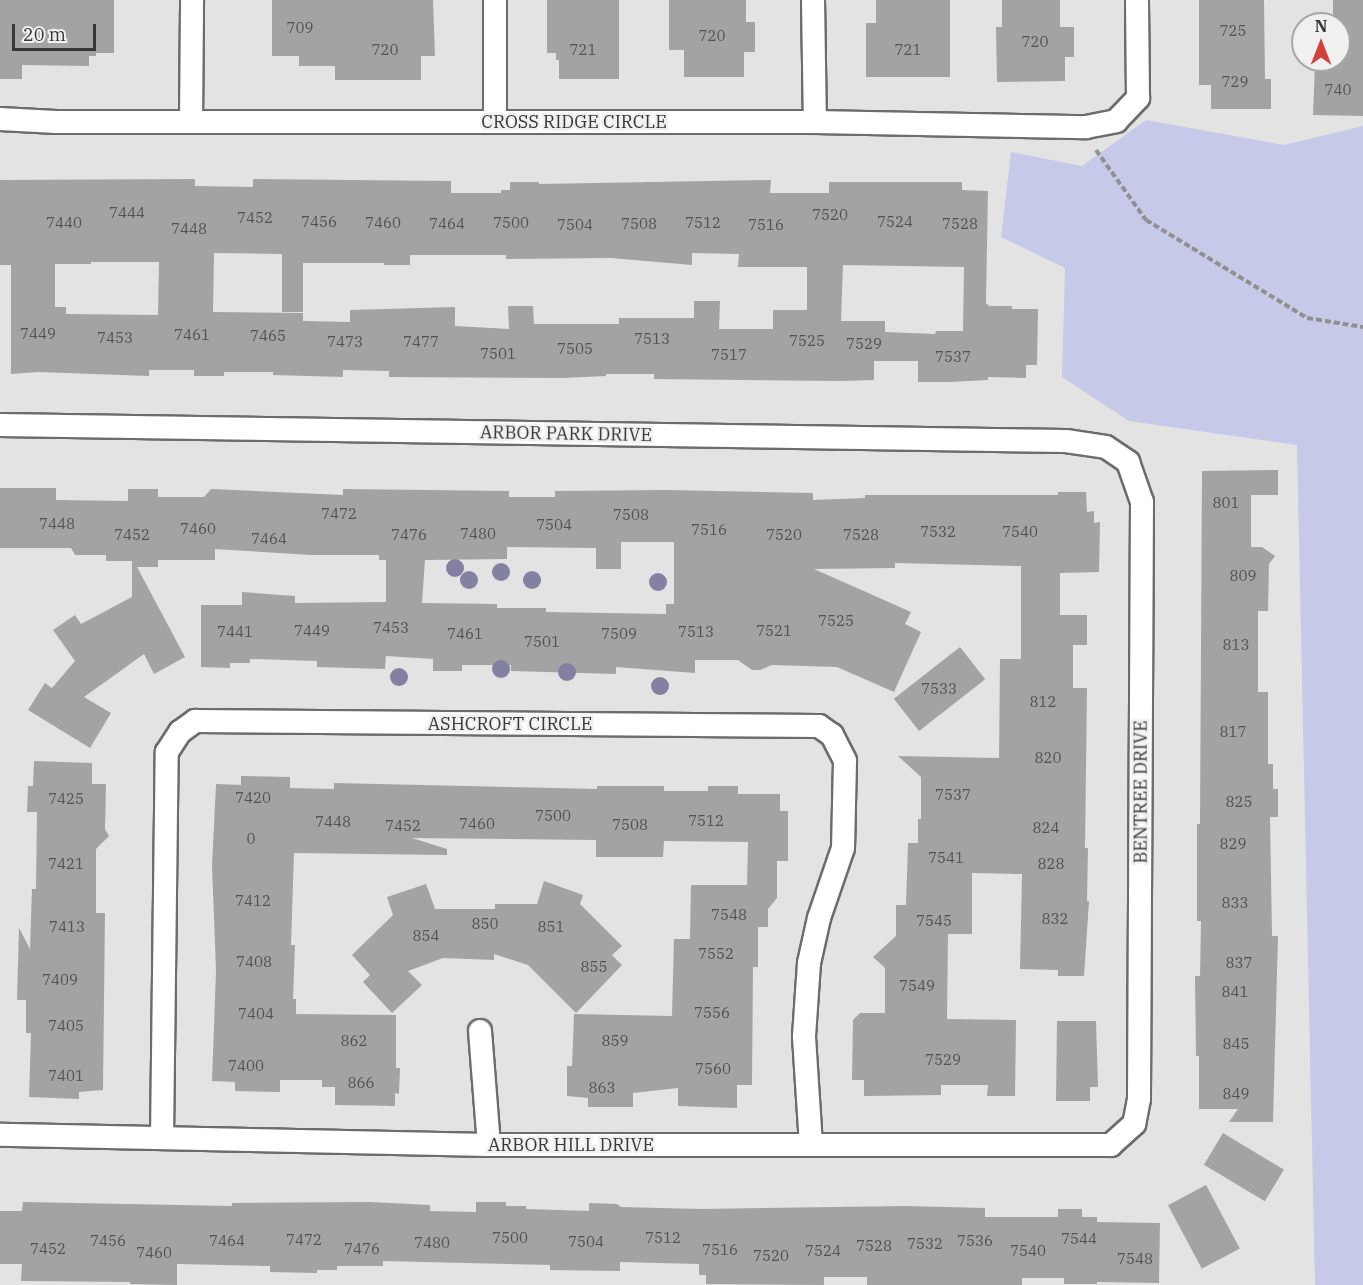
<!DOCTYPE html>
<style>
body{margin:0}
#map{position:relative;width:1363px;height:1285px;overflow:hidden;background:#e3e3e4;font-family:"IBM Plex Serif",serif}
div>[style]{position:absolute}
[style*='--x']{left:calc(var(--x)*1px);top:calc(var(--y)*1px);width:calc(var(--w)*1px);rotate:calc(var(--a)*1deg)}
.green>*{inset:0;background:#c7c9e9}
.building>*{inset:0;background:#a3a3a4;transform-origin:0 0}
.path>*{height:4px;margin-top:-2px;transform-origin:0;background:repeating-linear-gradient(90deg,#909091 0 6px,transparent 0 9px)}
.roads{filter:drop-shadow(2px 0 #6c6c6d) drop-shadow(-2px 0 #6c6c6d) drop-shadow(0 2px #6c6c6d) drop-shadow(0 -2px #6c6c6d)}
.minor>*{height:22px;margin:-11px;padding:0 11px;transform-origin:11px;border-radius:11px;background:#fff}
.trees>*{width:18px;height:18px;margin:-9px;border-radius:50%;background:#8381a1}
span{translate:-50% -50%;white-space:nowrap;text-align:center;line-height:1.15;-webkit-text-stroke:5px #f0f0f1;paint-order:stroke}
.number-label{font-size:15px;color:#525253}
.number-label span{-webkit-text-stroke-width:0}
.street-label{font-size:18px;color:#373738}
.north{position:absolute;left:1291px;top:12px;width:60px;height:60px;box-sizing:border-box;background:#f0f0f1;border:2px solid #a6a6a7;border-radius:50%;rotate:0deg;font-size:16px;font-weight:700;line-height:24px;text-align:center;color:#373738}
.north::after{content:'';display:block;margin:auto;width:21px;height:27px;background:#d1433a;clip-path:polygon(50% 0,100% 100%,50% 72%,0 100%)}
.scale{position:absolute;left:12px;top:24px;width:84px;height:27px;box-sizing:border-box;border:3px solid #373738;border-top:0;padding-left:8px;font-size:18px;line-height:21px;white-space:nowrap;color:#373738;-webkit-text-stroke:4px #f0f0f1;paint-order:stroke}
</style>
<div id="map">
<div class="green">
<i style="clip-path:polygon(1146px 120px,1284px 145px,1363px 126px,1363px 1285px,1315px 1285px,1297px 445px,1129px 421px,1062px 377px,1065px 268px,1001px 237px,1011px 152px,1082px 166px)"></i>
</div>
<div class="building">
<i style="clip-path:polygon(0 0,114px 0,114px 53px,96px 53px,96px 56px,89px 56px,89px 66px,22px 65px,22px 79px,0 79px)"></i>
<i style="clip-path:polygon(272px 0,433px 0,435px 56px,421px 56px,421px 80px,335px 80px,335px 66px,299px 66px,299px 56px,272px 56px)"></i>
<i style="clip-path:polygon(547px 0,619px 0,619px 79px,559px 79px,559px 60px,556px 60px,556px 53px,547px 53px)"></i>
<i style="clip-path:polygon(669px 0,746px 0,746px 22px,755px 22px,755px 52px,744px 52px,744px 77px,684px 77px,684px 50px,669px 50px)"></i>
<i style="clip-path:polygon(876px 0,950px 0,950px 77px,866px 77px,866px 23px,876px 23px)"></i>
<i style="clip-path:polygon(1002px 0,1060px 0,1060px 27px,1074px 27px,1074px 57px,1065px 57px,1065px 81px,997px 82px,996px 27px,1002px 27px)"></i>
<i style="clip-path:polygon(1199px 0,1264px 0,1265px 79px,1271px 79px,1271px 109px,1211px 109px,1211px 85px,1199px 85px)"></i>
<i style="clip-path:polygon(1333px 0,1363px 0,1363px 116px,1313px 115px,1315px 64px,1333px 64px,1333px 60px,1339px 60px,1339px 24px,1333px 24px)"></i>
<i style="clip-path:polygon(evenodd,195px 179px,195px 186px,253px 187px,253px 179px,451px 181px,451px 193px,501px 193px,501px 190px,510px 190px,510px 182px,539px 182px,539px 184px,771px 180px,770px 193px,829px 193px,829px 182px,962px 182px,962px 190px,988px 191px,986px 303px,989px 306px,1012px 306px,1012px 309px,1038px 309px,1037px 365px,1026px 365px,1026px 378px,988px 377px,988px 380px,949px 382px,918px 382px,918px 361px,874px 361px,874px 380px,840px 381px,654px 379px,654px 374px,606px 374px,606px 376px,563px 378px,389px 377px,389px 371px,343px 370px,343px 377px,273px 375px,273px 372px,224px 372px,224px 376px,194px 376px,194px 370px,149px 370px,149px 376px,39px 372px,11px 374px,11px 265px,0 265px,0 180px,195px 179px,214px 253px,282px 254px,282px 312px,303px 312px,303px 263px,384px 263px,384px 265px,410px 265px,410px 255px,506px 255px,506px 259px,611px 258px,692px 265px,692px 253px,739px 254px,738px 267px,807px 267px,807px 310px,773px 310px,773px 329px,719px 329px,720px 301px,694px 301px,694px 318px,619px 318px,619px 324px,534px 324px,533px 306px,508px 306px,509px 329px,455px 326px,455px 307px,350px 310px,350px 322px,303px 321px,303px 313px,213px 312px,214px 253px,195px 179px,91px 262px,159px 262px,158px 315px,66px 314px,66px 307px,55px 307px,55px 264px,91px 264px,91px 262px,195px 179px,843px 265px,964px 267px,963px 331px,936px 331px,935px 334px,885px 332px,885px 321px,841px 321px,843px 265px)"></i>
<i style="clip-path:polygon(1278px 470px,1278px 495px,1251px 495px,1251px 547px,1262px 547px,1275px 556px,1269px 564px,1268px 611px,1258px 611px,1258px 692px,1268px 692px,1268px 764px,1273px 764px,1273px 789px,1278px 789px,1278px 817px,1270px 817px,1272px 936px,1278px 936px,1273px 1122px,1229px 1122px,1238px 1109px,1199px 1109px,1199px 1056px,1196px 1056px,1195px 976px,1200px 976px,1201px 921px,1197px 921px,1197px 824px,1200px 824px,1202px 471px)"></i>
<i style="clip-path:polygon(evenodd,0 488px,56px 488px,56px 500px,128px 501px,128px 489px,158px 489px,158px 497px,204px 497px,211px 489px,343px 495px,343px 489px,509px 491px,509px 497px,555px 497px,555px 491px,666px 490px,813px 493px,813px 500px,865px 498px,865px 495px,1058px 495px,1058px 492px,1086px 492px,1087px 512px,1094px 511px,1094px 523px,1100px 522px,1099px 572px,1060px 573px,1060px 615px,1087px 615px,1087px 645px,1073px 645px,1073px 688px,1087px 688px,1085px 848px,1088px 848px,1087px 901px,1089px 901px,1084px 976px,1058px 976px,1058px 970px,1020px 969px,1022px 874px,972px 873px,972px 934px,948px 934px,947px 1019px,1016px 1020px,1015px 1096px,987px 1096px,988px 1085px,941px 1085px,941px 1095px,864px 1096px,864px 1080px,852px 1080px,853px 1020px,860px 1013px,885px 1013px,885px 968px,873px 957px,896px 936px,896px 905px,906px 905px,908px 843px,918px 843px,918px 819px,921px 819px,921px 777px,898px 756px,999px 758px,1000px 659px,1021px 659px,1021px 566px,895px 563px,895px 568px,814px 569px,911px 612px,905px 624px,921px 632px,894px 692px,837px 667px,772px 665px,760px 670px,752px 670px,738px 660px,695px 660px,695px 673px,616px 667px,616px 674px,511px 671px,511px 665px,462px 665px,462px 671px,433px 671px,433px 659px,386px 656px,385px 669px,317px 667px,317px 661px,250px 659px,250px 663px,230px 663px,230px 668px,201px 667px,201px 605px,242px 605px,242px 592px,295px 596px,295px 603px,386px 602px,386px 560px,379px 560px,379px 555px,312px 555px,215px 549px,215px 560px,158px 560px,158px 567px,137px 567px,185px 657px,154px 674px,144px 654px,84px 697px,111px 713px,90px 748px,28px 710px,45px 683px,52px 688px,75px 661px,53px 630px,75px 615px,81px 624px,132px 597px,132px 561px,106px 561px,106px 555px,75px 555px,71px 548px,0 548px,0 488px,621px 542px,674px 542px,674px 604px,666px 604px,666px 614px,546px 612px,546px 608px,497px 608px,497px 604px,422px 603px,425px 560px,507px 559px,507px 547px,596px 548px,596px 569px,621px 569px,621px 542px)"></i>
<i style="left:960px;top:647px;width:41px;height:84px;rotate:52deg"></i>
<i style="clip-path:polygon(34px 761px,92px 763px,92px 784px,106px 784px,105px 829px,109px 836px,96px 849px,96px 913px,105px 913px,103px 1090px,79px 1092px,79px 1099px,29px 1097px,31px 1033px,26px 1033px,26px 1000px,17px 1000px,19px 928px,30px 949px,32px 889px,36px 889px,37px 812px,27px 812px,28px 786px,33px 786px)"></i>
<i style="clip-path:polygon(241px 776px,290px 777px,290px 788px,334px 789px,334px 783px,597px 789px,597px 786px,664px 786px,664px 791px,708px 791px,708px 786px,738px 786px,738px 794px,780px 794px,780px 811px,788px 811px,788px 861px,777px 861px,777px 898px,768px 909px,768px 927px,758px 927px,758px 967px,753px 967px,752px 1085px,737px 1085px,737px 1108px,678px 1106px,678px 1088px,633px 1093px,633px 1107px,588px 1107px,588px 1098px,567px 1096px,567px 1066px,572px 1066px,574px 1014px,672px 1016px,674px 939px,690px 939px,691px 885px,747px 885px,748px 842px,664px 841px,663px 857px,596px 857px,596px 840px,412px 838px,447px 849px,447px 855px,294px 853px,291px 945px,295px 945px,293px 999px,296px 999px,296px 1014px,396px 1015px,396px 1068px,400px 1068px,399px 1094px,395px 1093px,395px 1106px,335px 1105px,335px 1087px,322px 1087px,322px 1080px,280px 1080px,280px 1092px,235px 1091px,235px 1082px,212px 1081px,216px 971px,212px 865px,216px 784px,241px 785px)"></i>
<i style="clip-path:polygon(544px 881px,583px 895px,580px 904px,622px 946px,612px 955px,622px 965px,576px 1013px,528px 965px,494px 954px,494px 960px,443px 958px,408px 971px,422px 985px,392px 1013px,363px 982px,370px 975px,352px 955px,393px 915px,387px 897px,426px 884px,435px 909px,495px 909px,495px 904px,537px 904px)"></i>
<i style="clip-path:polygon(1057px 1021px,1096px 1021px,1098px 1087px,1090px 1087px,1090px 1101px,1056px 1101px)"></i>
<i style="left:1223px;top:1133px;width:71px;height:37px;rotate:31deg"></i>
<i style="left:1206px;top:1185px;width:72px;height:43px;rotate:62deg"></i>
<i style="clip-path:polygon(23px 1202px,232px 1206px,232px 1203px,370px 1202px,430px 1205px,430px 1211px,476px 1212px,476px 1202px,506px 1202px,506px 1206px,526px 1206px,526px 1209px,589px 1211px,589px 1203px,617px 1204px,621px 1207px,700px 1209px,905px 1206px,985px 1208px,985px 1217px,1058px 1217px,1058px 1209px,1082px 1209px,1082px 1217px,1097px 1217px,1097px 1222px,1160px 1223px,1159px 1283px,1097px 1282px,1097px 1284px,1064px 1284px,1064px 1278px,1022px 1278px,1022px 1285px,867px 1285px,867px 1277px,824px 1277px,824px 1285px,706px 1284px,706px 1275px,699px 1275px,699px 1264px,620px 1262px,620px 1271px,550px 1270px,550px 1265px,383px 1261px,383px 1266px,337px 1266px,337px 1270px,317px 1270px,317px 1273px,270px 1272px,270px 1266px,177px 1264px,177px 1285px,130px 1284px,130px 1282px,21px 1281px,22px 1264px,0 1264px,0 1211px,22px 1211px)"></i>
</div>
<div class="path">
<i style="--x:1096;--y:150;--w:86;--a:54.5"></i>
<i style="--x:1146;--y:220;--w:188;--a:31.3"></i>
<i style="--x:1307;--y:318;--w:57;--a:9.1"></i>
</div>
<div class="roads">
<div class="minor">
<i style="--x:813;--y:0;--w:122;--a:89.1"></i>
<i style="--x:0;--y:119;--w:56;--a:3.1"></i>
<i style="--x:56;--y:122;--w:759;--a:0"></i>
<i style="--x:815;--y:122;--w:271;--a:1.1"></i>
<i style="--x:1086;--y:127;--w:31;--a:-11"></i>
<i style="--x:1116;--y:121;--w:32;--a:-46"></i>
<i style="--x:1138;--y:98;--w:98;--a:-90.6"></i>
<i style="--x:191;--y:122;--w:122;--a:-89.5"></i>
<i style="--x:495;--y:122;--w:122;--a:-90"></i>
<i style="--x:0;--y:425;--w:1066;--a:0.86"></i>
<i style="--x:1066;--y:441;--w:40;--a:8.5"></i>
<i style="--x:1106;--y:447;--w:27;--a:34"></i>
<i style="--x:1128;--y:462;--w:42;--a:70.7"></i>
<i style="--x:1142;--y:502;--w:597;--a:90.29"></i>
<i style="--x:1139;--y:1099;--w:25;--a:101"></i>
<i style="--x:1134;--y:1124;--w:31;--a:138"></i>
<i style="--x:1111;--y:1145;--w:622;--a:180"></i>
<i style="--x:489;--y:1145;--w:489;--a:-178.8"></i>
<i style="--x:480;--y:1031;--w:114;--a:85.5"></i>
<i style="--x:162;--y:1138;--w:386;--a:-89.3"></i>
<i style="--x:167;--y:752;--w:24;--a:-57"></i>
<i style="--x:180;--y:732;--w:19;--a:-36"></i>
<i style="--x:195;--y:721;--w:624;--a:0.46"></i>
<i style="--x:819;--y:726;--w:16;--a:35"></i>
<i style="--x:832;--y:735;--w:29;--a:63"></i>
<i style="--x:845;--y:761;--w:87;--a:91.3"></i>
<i style="--x:843;--y:848;--w:74;--a:108.9"></i>
<i style="--x:819;--y:918;--w:46;--a:102.5"></i>
<i style="--x:809;--y:963;--w:74;--a:93.9"></i>
<i style="--x:804;--y:1037;--w:108;--a:86.3"></i>
</div>
</div>
<div class="trees">
<i style="left:455px;top:568px"></i>
<i style="left:501px;top:572px"></i>
<i style="left:469px;top:580px"></i>
<i style="left:532px;top:580px"></i>
<i style="left:658px;top:582px"></i>
<i style="left:501px;top:669px"></i>
<i style="left:567px;top:672px"></i>
<i style="left:399px;top:677px"></i>
<i style="left:660px;top:686px"></i>
</div>
<div class="number-label">
<span style="left:300px;top:28px">709</span>
<span style="left:1233px;top:31px">725</span>
<span style="left:712px;top:36px">720</span>
<span style="left:1035px;top:42px">720</span>
<span style="left:385px;top:50px">720</span>
<span style="left:583px;top:50px">721</span>
<span style="left:908px;top:50px">721</span>
<span style="left:1235px;top:82px">729</span>
<span style="left:1338px;top:90px">740</span>
<span style="left:127px;top:213px">7444</span>
<span style="left:830px;top:215px">7520</span>
<span style="left:255px;top:218px">7452</span>
<span style="left:319px;top:222px">7456</span>
<span style="left:895px;top:222px">7524</span>
<span style="left:64px;top:223px">7440</span>
<span style="left:383px;top:223px">7460</span>
<span style="left:511px;top:223px">7500</span>
<span style="left:703px;top:223px">7512</span>
<span style="left:447px;top:224px">7464</span>
<span style="left:639px;top:224px">7508</span>
<span style="left:960px;top:224px">7528</span>
<span style="left:575px;top:225px">7504</span>
<span style="left:766px;top:225px">7516</span>
<span style="left:189px;top:229px">7448</span>
<span style="left:38px;top:334px">7449</span>
<span style="left:192px;top:335px">7461</span>
<span style="left:268px;top:336px">7465</span>
<span style="left:115px;top:338px">7453</span>
<span style="left:652px;top:339px">7513</span>
<span style="left:807px;top:341px">7525</span>
<span style="left:345px;top:342px">7473</span>
<span style="left:421px;top:342px">7477</span>
<span style="left:864px;top:344px">7529</span>
<span style="left:575px;top:349px">7505</span>
<span style="left:498px;top:354px">7501</span>
<span style="left:729px;top:355px">7517</span>
<span style="left:953px;top:357px">7537</span>
<span style="left:1226px;top:503px">801</span>
<span style="left:339px;top:514px">7472</span>
<span style="left:631px;top:515px">7508</span>
<span style="left:57px;top:524px">7448</span>
<span style="left:554px;top:525px">7504</span>
<span style="left:198px;top:529px">7460</span>
<span style="left:709px;top:530px">7516</span>
<span style="left:938px;top:532px">7532</span>
<span style="left:1020px;top:532px">7540</span>
<span style="left:478px;top:534px">7480</span>
<span style="left:132px;top:535px">7452</span>
<span style="left:409px;top:535px">7476</span>
<span style="left:784px;top:535px">7520</span>
<span style="left:861px;top:535px">7528</span>
<span style="left:269px;top:539px">7464</span>
<span style="left:1243px;top:576px">809</span>
<span style="left:836px;top:621px">7525</span>
<span style="left:391px;top:628px">7453</span>
<span style="left:312px;top:631px">7449</span>
<span style="left:774px;top:631px">7521</span>
<span style="left:235px;top:632px">7441</span>
<span style="left:696px;top:632px">7513</span>
<span style="left:465px;top:634px">7461</span>
<span style="left:619px;top:634px">7509</span>
<span style="left:542px;top:642px">7501</span>
<span style="left:1236px;top:645px">813</span>
<span style="left:939px;top:689px">7533</span>
<span style="left:1043px;top:702px">812</span>
<span style="left:1233px;top:732px">817</span>
<span style="left:1048px;top:758px">820</span>
<span style="left:953px;top:795px">7537</span>
<span style="left:253px;top:798px">7420</span>
<span style="left:66px;top:799px">7425</span>
<span style="left:1239px;top:802px">825</span>
<span style="left:553px;top:816px">7500</span>
<span style="left:706px;top:821px">7512</span>
<span style="left:333px;top:822px">7448</span>
<span style="left:477px;top:824px">7460</span>
<span style="left:630px;top:825px">7508</span>
<span style="left:403px;top:826px">7452</span>
<span style="left:1046px;top:828px">824</span>
<span style="left:251px;top:839px">0</span>
<span style="left:1233px;top:844px">829</span>
<span style="left:946px;top:858px">7541</span>
<span style="left:66px;top:864px">7421</span>
<span style="left:1051px;top:864px">828</span>
<span style="left:253px;top:901px">7412</span>
<span style="left:1235px;top:903px">833</span>
<span style="left:729px;top:915px">7548</span>
<span style="left:1055px;top:919px">832</span>
<span style="left:934px;top:921px">7545</span>
<span style="left:485px;top:924px">850</span>
<span style="left:67px;top:927px">7413</span>
<span style="left:551px;top:927px">851</span>
<span style="left:426px;top:936px">854</span>
<span style="left:716px;top:954px">7552</span>
<span style="left:254px;top:962px">7408</span>
<span style="left:1239px;top:963px">837</span>
<span style="left:594px;top:967px">855</span>
<span style="left:60px;top:980px">7409</span>
<span style="left:917px;top:986px">7549</span>
<span style="left:1235px;top:992px">841</span>
<span style="left:712px;top:1013px">7556</span>
<span style="left:256px;top:1014px">7404</span>
<span style="left:66px;top:1026px">7405</span>
<span style="left:354px;top:1041px">862</span>
<span style="left:615px;top:1041px">859</span>
<span style="left:1236px;top:1044px">845</span>
<span style="left:943px;top:1060px">7529</span>
<span style="left:246px;top:1066px">7400</span>
<span style="left:713px;top:1069px">7560</span>
<span style="left:66px;top:1076px">7401</span>
<span style="left:361px;top:1083px">866</span>
<span style="left:602px;top:1088px">863</span>
<span style="left:1236px;top:1094px">849</span>
<span style="left:510px;top:1238px">7500</span>
<span style="left:663px;top:1238px">7512</span>
<span style="left:1079px;top:1239px">7544</span>
<span style="left:304px;top:1240px">7472</span>
<span style="left:108px;top:1241px">7456</span>
<span style="left:227px;top:1241px">7464</span>
<span style="left:975px;top:1241px">7536</span>
<span style="left:586px;top:1242px">7504</span>
<span style="left:432px;top:1243px">7480</span>
<span style="left:925px;top:1244px">7532</span>
<span style="left:874px;top:1246px">7528</span>
<span style="left:48px;top:1249px">7452</span>
<span style="left:362px;top:1249px">7476</span>
<span style="left:720px;top:1250px">7516</span>
<span style="left:823px;top:1251px">7524</span>
<span style="left:1028px;top:1251px">7540</span>
<span style="left:154px;top:1253px">7460</span>
<span style="left:771px;top:1256px">7520</span>
<span style="left:1135px;top:1259px">7548</span>
</div>
<div class="street-label">
<span style="left:574px;top:122px">CROSS RIDGE CIRCLE</span>
<span style="left:566px;top:434px;rotate:1deg">ARBOR PARK DRIVE</span>
<span style="left:510px;top:724px">ASHCROFT CIRCLE</span>
<span style="left:1141px;top:792px;rotate:-90deg">BENTREE DRIVE</span>
<span style="left:571px;top:1145px">ARBOR HILL DRIVE</span>
</div>
<div class="north">N</div>
<div class="scale">20 m</div>
</div>
